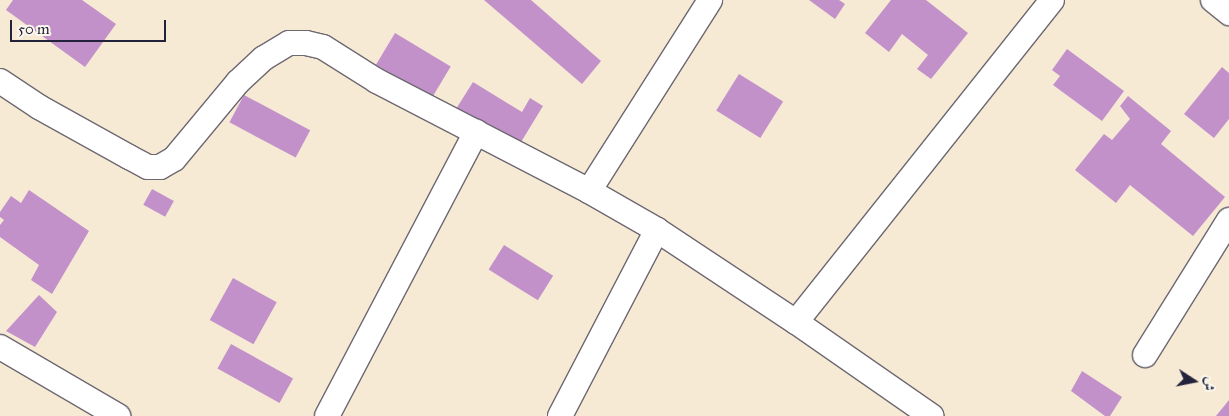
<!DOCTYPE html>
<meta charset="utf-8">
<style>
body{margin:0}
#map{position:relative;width:1229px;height:416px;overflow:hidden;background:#f7ead5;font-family:"IM FELL Great Primer",Amiri,serif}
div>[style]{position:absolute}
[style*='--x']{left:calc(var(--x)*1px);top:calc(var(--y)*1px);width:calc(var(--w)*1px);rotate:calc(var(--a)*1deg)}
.building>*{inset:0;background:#c291ca;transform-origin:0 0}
.roads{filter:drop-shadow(1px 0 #6d6871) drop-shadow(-1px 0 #6d6871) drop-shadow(0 1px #6d6871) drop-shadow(0 -1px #6d6871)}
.minor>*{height:24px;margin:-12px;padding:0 12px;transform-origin:12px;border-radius:12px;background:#fff}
span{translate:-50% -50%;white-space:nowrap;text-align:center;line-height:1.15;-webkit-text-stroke:4.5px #fbf7ec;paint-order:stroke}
.north{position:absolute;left:1169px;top:356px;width:50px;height:50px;-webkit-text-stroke:4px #fbf7ec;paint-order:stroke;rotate:101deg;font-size:14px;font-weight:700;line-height:20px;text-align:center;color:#22223b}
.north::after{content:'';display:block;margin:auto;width:18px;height:22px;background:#22223b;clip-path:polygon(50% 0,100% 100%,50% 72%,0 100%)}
.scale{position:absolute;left:10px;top:20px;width:156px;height:22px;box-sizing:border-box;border:2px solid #22223b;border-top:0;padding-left:6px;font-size:15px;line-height:18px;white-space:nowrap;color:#22223b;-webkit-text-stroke:4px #fbf7ec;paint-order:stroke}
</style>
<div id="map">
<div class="building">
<i style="clip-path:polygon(13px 0,82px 0,116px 24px,85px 67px,6px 10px)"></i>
<i style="clip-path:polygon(484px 0,531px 0,601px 61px,582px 84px)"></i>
<i style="clip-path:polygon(809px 0,839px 0,845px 4px,835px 19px)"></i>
<i style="clip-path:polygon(891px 0,926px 0,968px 33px,931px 79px,917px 69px,928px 55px,902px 34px,889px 52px,865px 33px)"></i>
<i style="left:395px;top:33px;width:65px;height:37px;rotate:31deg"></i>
<i style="clip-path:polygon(1067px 49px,1124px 91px,1102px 121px,1053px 85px,1060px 76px,1052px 70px)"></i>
<i style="clip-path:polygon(1222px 67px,1229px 73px,1229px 119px,1214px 138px,1184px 114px)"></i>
<i style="left:739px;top:74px;width:52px;height:43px;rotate:32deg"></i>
<i style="clip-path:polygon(473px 82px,522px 112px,530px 98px,543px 106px,518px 147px,456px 109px)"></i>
<i style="left:244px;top:95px;width:75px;height:31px;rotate:28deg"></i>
<i style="clip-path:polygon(1128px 96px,1171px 131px,1161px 144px,1225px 197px,1193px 236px,1130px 185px,1116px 203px,1075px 170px,1104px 134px,1112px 140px,1130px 119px,1120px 106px)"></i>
<i style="left:152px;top:189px;width:25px;height:18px;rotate:29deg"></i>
<i style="clip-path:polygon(29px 190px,89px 231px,52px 294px,31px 280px,39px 265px,0 237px,0 225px,4px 220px,0 217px,0 212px,11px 196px,21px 203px)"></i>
<i style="left:504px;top:245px;width:58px;height:29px;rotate:32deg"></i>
<i style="left:233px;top:278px;width:50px;height:48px;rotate:29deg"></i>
<i style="clip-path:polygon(39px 295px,57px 312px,35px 347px,6px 331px)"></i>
<i style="left:231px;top:344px;width:71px;height:28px;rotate:29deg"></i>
<i style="clip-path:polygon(1082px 371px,1122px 397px,1110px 416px,1105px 416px,1071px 391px)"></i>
<i style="clip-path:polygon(1229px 400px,1229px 416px,1216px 416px)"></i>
</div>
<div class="roads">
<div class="minor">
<i style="--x:1213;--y:0;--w:21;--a:39"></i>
<i style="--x:0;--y:81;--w:47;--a:33.7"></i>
<i style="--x:39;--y:107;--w:103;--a:29.1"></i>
<i style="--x:129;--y:157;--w:21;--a:28"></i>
<i style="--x:148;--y:167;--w:12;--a:0"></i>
<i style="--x:160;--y:167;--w:16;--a:-30"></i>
<i style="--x:174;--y:159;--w:100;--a:-50.3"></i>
<i style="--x:238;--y:82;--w:35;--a:-43"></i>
<i style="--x:264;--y:58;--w:29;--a:-31"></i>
<i style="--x:289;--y:43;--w:17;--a:0"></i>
<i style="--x:306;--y:43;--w:17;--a:13"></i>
<i style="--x:323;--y:47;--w:64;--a:32.2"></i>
<i style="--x:377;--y:81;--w:239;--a:27.4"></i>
<i style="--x:589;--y:191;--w:78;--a:29.8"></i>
<i style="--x:657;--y:230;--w:167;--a:33.5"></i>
<i style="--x:796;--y:322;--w:165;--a:34.8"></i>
<i style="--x:589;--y:191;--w:226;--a:-57.6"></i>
<i style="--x:796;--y:322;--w:411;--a:-51.5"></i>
<i style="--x:0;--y:347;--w:137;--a:30.3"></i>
<i style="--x:1145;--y:355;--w:159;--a:-58.1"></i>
<i style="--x:327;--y:416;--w:321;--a:-62.3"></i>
<i style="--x:560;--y:416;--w:210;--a:-62.5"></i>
</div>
</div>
<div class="north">ش</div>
<div class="scale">50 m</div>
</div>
